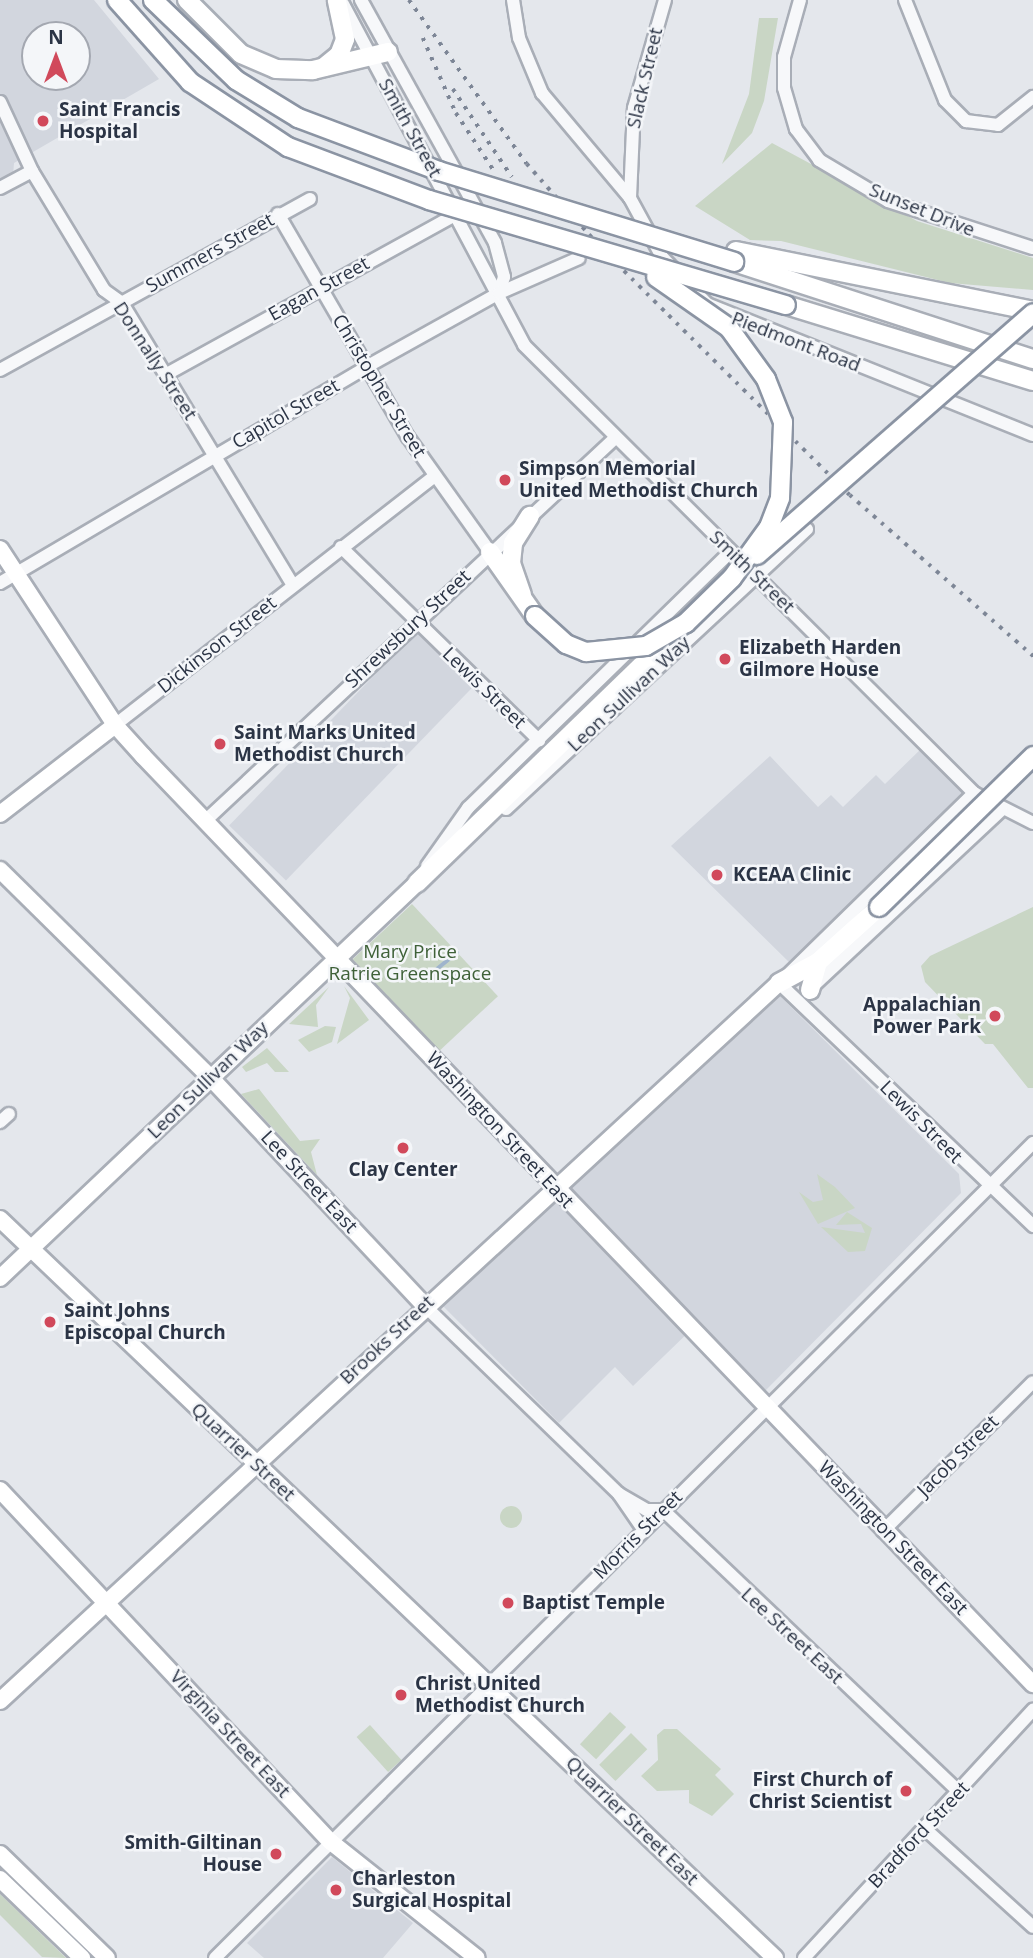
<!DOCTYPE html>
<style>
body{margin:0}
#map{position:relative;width:1033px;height:1958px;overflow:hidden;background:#e4e7ec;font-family:"Open Sans",sans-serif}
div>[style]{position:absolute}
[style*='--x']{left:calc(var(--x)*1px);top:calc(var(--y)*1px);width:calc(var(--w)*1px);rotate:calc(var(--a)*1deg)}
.built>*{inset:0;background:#d2d6de;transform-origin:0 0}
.green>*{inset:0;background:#c9d6c5;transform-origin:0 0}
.round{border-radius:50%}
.stream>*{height:3.5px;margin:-1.75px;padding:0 1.75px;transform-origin:1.75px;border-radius:1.75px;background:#9fb4cc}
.roads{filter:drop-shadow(2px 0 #a9aeb7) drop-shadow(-2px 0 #a9aeb7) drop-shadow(0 2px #a9aeb7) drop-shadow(0 -2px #a9aeb7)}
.minor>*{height:12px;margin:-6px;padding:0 6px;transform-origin:6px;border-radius:6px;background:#f7f8fa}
.major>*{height:16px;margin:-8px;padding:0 8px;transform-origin:8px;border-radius:8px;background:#fff}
.highway>*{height:18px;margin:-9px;padding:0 9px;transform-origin:9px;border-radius:9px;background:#fff}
.rail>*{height:3.5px;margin-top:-1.75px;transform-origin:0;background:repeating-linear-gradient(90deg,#7d8696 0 3.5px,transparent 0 10.5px)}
.bridges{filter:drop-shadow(2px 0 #8b94a3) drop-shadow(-2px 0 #8b94a3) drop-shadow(0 2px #8b94a3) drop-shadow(0 -2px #8b94a3)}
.highway-bridge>*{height:18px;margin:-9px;padding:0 9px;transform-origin:9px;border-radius:9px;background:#fff}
.dots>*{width:19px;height:19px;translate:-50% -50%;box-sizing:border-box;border:4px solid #f4f6f9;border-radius:50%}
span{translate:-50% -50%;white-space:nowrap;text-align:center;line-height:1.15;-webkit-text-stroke:5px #f4f6f9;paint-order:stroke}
.street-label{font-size:19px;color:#2b3445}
.poi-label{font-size:19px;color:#2b3445;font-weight:700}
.left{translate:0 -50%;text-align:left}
.right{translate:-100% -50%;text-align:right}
.park-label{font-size:19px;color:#3f6138}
.north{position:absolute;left:21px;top:21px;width:70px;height:70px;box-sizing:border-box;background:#f4f6f9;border:2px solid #a4a8b1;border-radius:50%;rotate:0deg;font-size:19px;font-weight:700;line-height:28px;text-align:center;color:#2b3445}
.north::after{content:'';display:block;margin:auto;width:24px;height:32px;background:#d1495b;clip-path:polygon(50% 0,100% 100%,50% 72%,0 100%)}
</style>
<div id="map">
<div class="built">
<i style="clip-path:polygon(evenodd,0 0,94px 0,159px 79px,14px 163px,13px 176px,0 183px,0 0,35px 35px,77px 35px,77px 77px,35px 77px,35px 35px)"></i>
<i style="left:416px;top:632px;width:79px;height:269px;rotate:44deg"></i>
<i style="clip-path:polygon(924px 746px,972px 791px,792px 965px,671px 846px,770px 756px,818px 807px,831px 795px,843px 807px,876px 775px,885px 784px)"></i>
<i style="clip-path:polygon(780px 996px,959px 1174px,961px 1193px,765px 1391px,697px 1324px,633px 1386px,615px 1367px,559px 1423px,442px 1305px)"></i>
<i style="clip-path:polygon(332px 1857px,413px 1923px,383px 1958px,264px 1958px,247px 1943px)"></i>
</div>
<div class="green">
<i style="clip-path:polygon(759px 18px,778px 18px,764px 101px,752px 133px,722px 164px,749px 94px)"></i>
<i style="clip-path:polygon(772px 143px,917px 221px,1033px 258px,1033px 290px,950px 283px,781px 241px,750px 240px,695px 206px)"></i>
<i style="left:412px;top:904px;width:126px;height:81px;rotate:47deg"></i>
<i style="clip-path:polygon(1033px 907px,1033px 1088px,1028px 1088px,993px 1044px,985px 1044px,925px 982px,921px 966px,930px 956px)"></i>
<i style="clip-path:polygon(344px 986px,369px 1020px,337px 1044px,350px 998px)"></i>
<i style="clip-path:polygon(329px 987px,316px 1005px,318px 1027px,289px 1024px)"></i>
<i style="clip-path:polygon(325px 1026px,336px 1027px,332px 1042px,309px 1052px,298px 1040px)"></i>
<i style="clip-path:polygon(267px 1048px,289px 1072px,275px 1072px,267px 1063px,246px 1072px,242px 1067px)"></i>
<i style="clip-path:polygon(259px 1089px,300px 1141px,320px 1139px,311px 1152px,317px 1175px,241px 1094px)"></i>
<i style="clip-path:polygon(817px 1174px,835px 1187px,855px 1208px,818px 1224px,799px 1192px,813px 1202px,823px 1200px)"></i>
<i style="clip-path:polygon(847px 1212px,872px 1228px,865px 1251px,848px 1252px,821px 1227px,865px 1233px,861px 1224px,836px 1225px)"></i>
<i class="round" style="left:500px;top:1506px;width:22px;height:22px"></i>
<i style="left:610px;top:1712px;width:22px;height:44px;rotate:43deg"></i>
<i style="left:370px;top:1725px;width:47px;height:18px;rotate:48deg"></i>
<i style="clip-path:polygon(664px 1729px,677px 1729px,721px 1769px,715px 1775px,734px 1794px,712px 1816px,689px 1803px,689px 1790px,657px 1791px,641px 1776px,658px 1760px,657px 1735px)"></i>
<i style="left:631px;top:1733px;width:23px;height:45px;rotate:45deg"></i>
<i style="clip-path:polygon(0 1894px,66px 1958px,42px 1957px,0 1915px)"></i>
</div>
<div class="stream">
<i style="--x:432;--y:973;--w:32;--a:-39"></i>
</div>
<div class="roads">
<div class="minor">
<i style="--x:361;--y:0;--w:277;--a:61.1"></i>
<i style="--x:495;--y:243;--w:35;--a:75"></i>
<i style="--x:504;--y:277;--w:17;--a:107"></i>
<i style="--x:513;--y:0;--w:38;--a:81"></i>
<i style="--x:519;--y:38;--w:60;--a:67.3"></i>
<i style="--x:542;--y:93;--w:137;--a:50"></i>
<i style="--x:630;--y:198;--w:67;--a:61.5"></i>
<i style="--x:662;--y:257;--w:65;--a:46.2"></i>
<i style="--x:707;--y:304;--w:351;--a:21.9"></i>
<i style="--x:800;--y:0;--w:59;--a:105.7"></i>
<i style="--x:784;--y:57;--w:31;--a:90"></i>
<i style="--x:784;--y:88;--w:43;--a:73.7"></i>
<i style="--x:796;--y:129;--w:39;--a:53"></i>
<i style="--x:819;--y:160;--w:80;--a:30.7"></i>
<i style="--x:888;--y:201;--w:152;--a:18"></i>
<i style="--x:905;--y:0;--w:108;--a:68.2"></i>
<i style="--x:945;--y:100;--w:30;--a:45"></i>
<i style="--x:966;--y:121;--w:32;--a:7"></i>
<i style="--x:998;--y:125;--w:45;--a:-38.7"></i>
<i style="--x:343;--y:4;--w:386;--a:62"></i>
<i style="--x:524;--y:345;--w:635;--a:44.87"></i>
<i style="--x:974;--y:793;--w:66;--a:27"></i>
<i style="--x:0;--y:102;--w:76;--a:65.1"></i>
<i style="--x:32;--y:171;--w:139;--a:58.8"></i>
<i style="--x:104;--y:290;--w:22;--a:36"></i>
<i style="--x:122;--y:303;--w:330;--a:58.8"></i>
<i style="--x:0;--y:188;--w:36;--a:-28"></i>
<i style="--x:630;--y:198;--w:90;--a:-87.5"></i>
<i style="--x:634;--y:108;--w:112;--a:-74"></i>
<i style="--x:278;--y:214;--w:258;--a:59.8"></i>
<i style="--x:408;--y:437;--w:141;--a:54.5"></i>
<i style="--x:0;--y:370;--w:354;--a:-28.9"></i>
<i style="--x:165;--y:375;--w:339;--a:-28.9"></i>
<i style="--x:341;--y:547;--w:277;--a:44.3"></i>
<i style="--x:0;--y:583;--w:425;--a:-30.5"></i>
<i style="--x:366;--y:367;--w:152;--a:-29.1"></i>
<i style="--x:499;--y:293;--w:87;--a:-23.6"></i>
<i style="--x:115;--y:725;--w:404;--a:-37.9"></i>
<i style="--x:974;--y:793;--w:272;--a:135.7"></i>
<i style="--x:779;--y:983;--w:352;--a:43.7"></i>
<i style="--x:506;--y:809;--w:411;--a:-42.9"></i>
<i style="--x:204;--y:822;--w:562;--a:-43.05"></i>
<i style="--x:427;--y:866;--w:71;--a:-54.7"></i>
<i style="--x:468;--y:808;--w:366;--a:-44.3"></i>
<i style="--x:811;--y:988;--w:260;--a:-43.1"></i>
<i style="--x:0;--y:1122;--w:12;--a:-42"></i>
<i style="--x:424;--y:1305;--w:272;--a:44.1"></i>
<i style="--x:619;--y:1494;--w:42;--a:55.6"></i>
<i style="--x:619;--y:1494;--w:32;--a:30"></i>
<i style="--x:647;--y:1510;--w:16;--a:0"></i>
<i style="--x:663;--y:1510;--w:409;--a:43.6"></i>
<i style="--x:883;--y:1531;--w:211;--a:-44.8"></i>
<i style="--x:924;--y:1828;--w:147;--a:42.2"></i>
<i style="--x:215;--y:1958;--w:1155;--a:-44.89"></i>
<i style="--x:804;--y:1958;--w:338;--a:-47.3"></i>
</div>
<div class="major">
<i style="--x:0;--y:549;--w:210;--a:56.8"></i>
<i style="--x:115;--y:725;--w:42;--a:47.9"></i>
<i style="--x:143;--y:756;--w:1286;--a:46.2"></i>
<i style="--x:0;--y:814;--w:145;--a:-37.7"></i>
<i style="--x:0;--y:870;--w:295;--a:44.6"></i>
<i style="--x:210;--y:1077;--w:313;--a:46.8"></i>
<i style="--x:0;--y:1219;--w:1071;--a:43.64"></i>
<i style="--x:0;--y:1278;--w:574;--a:-43.45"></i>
<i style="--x:0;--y:1490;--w:483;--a:46.8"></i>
<i style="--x:331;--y:1842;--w:186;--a:38.5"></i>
<i style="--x:0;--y:1701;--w:1059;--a:-42.67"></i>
<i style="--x:0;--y:1854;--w:149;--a:44.2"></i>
<i style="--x:0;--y:1879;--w:114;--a:43.9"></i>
</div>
<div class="highway">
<i style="--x:187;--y:0;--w:76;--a:45"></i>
<i style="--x:241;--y:54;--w:38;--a:23"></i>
<i style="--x:276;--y:69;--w:37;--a:2"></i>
<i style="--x:313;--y:70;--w:77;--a:-13.5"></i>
<i style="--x:324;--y:67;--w:19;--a:-39"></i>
<i style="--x:339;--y:55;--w:17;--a:-69"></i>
<i style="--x:345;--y:39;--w:40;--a:-102"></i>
<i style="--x:736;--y:251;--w:303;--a:11.4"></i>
<i style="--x:734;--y:262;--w:314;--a:18"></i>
<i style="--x:786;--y:305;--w:258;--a:17.1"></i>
<i style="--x:490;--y:552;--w:78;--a:54.9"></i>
<i style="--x:522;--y:595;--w:34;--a:-109"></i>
<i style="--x:511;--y:563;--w:20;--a:-84"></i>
<i style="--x:513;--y:543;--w:32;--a:-58"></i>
<i style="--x:417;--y:883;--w:361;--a:-44.1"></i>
<i style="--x:779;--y:983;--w:44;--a:-28.3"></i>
<i style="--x:818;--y:962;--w:82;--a:-42"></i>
<i style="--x:810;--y:990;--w:29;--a:-74"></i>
</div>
</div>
<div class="rail">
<i style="--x:409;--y:0;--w:202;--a:54.3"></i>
<i style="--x:527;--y:164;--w:113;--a:48.6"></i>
<i style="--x:602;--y:249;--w:349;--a:44.8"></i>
<i style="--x:850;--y:495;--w:244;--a:41.3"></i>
<i style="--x:423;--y:38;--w:82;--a:66.3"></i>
<i style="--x:456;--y:113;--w:73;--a:56.7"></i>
<i style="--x:453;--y:89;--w:106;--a:56.2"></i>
</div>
<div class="bridges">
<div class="highway-bridge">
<i style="--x:117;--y:0;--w:110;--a:48.3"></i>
<i style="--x:190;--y:82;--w:118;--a:33.6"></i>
<i style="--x:288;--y:147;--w:151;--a:20.6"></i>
<i style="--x:429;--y:200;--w:372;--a:16.4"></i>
<i style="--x:153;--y:0;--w:115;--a:43.9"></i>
<i style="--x:236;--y:80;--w:73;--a:31.5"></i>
<i style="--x:298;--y:118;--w:151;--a:20.6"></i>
<i style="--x:439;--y:171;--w:309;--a:17.1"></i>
<i style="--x:757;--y:555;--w:367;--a:-41.2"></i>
<i style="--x:535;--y:616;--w:42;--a:42.1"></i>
<i style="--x:566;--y:644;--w:22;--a:22"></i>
<i style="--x:586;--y:652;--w:60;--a:-5.7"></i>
<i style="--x:646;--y:646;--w:46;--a:-29.9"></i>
<i style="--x:686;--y:623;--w:64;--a:-44.4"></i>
<i style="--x:732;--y:578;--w:63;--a:-54"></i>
<i style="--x:769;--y:527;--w:31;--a:-69"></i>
<i style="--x:780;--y:498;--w:76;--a:-87.7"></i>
<i style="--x:783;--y:422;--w:46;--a:-111.6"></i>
<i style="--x:766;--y:379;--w:63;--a:-126"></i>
<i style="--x:729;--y:328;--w:89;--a:-145.1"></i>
<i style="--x:879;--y:907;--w:216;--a:-44.4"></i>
</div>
</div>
<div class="dots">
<i style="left:43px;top:121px;background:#d1495b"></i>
<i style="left:505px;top:480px;background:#d1495b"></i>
<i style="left:725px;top:659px;background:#d1495b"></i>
<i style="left:220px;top:744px;background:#d1495b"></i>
<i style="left:717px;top:875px;background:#d1495b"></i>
<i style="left:995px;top:1016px;background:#d1495b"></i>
<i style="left:403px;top:1148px;background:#d1495b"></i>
<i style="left:50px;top:1322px;background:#d1495b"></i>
<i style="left:508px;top:1603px;background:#d1495b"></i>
<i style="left:401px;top:1695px;background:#d1495b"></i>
<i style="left:906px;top:1791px;background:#d1495b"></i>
<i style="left:276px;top:1854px;background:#d1495b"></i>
<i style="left:336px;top:1890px;background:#d1495b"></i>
</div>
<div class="street-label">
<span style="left:645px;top:78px;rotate:-77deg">Slack Street</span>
<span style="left:410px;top:128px;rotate:61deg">Smith Street</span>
<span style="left:922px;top:210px;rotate:22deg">Sunset Drive</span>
<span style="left:210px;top:253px;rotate:-29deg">Summers Street</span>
<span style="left:319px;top:289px;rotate:-29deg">Eagan Street</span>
<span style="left:796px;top:342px;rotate:21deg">Piedmont Road</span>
<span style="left:155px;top:361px;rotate:57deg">Donnally Street</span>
<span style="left:379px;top:386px;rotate:59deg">Christopher Street</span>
<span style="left:286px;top:414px;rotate:-30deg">Capitol Street</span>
<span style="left:752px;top:572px;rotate:44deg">Smith Street</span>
<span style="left:408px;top:629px;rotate:-43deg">Shrewsbury Street</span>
<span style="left:217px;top:645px;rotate:-38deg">Dickinson Street</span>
<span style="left:484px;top:688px;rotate:44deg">Lewis Street</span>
<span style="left:629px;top:694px;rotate:-43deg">Leon Sullivan Way</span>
<span style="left:208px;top:1080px;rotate:-44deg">Leon Sullivan Way</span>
<span style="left:921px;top:1122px;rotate:45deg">Lewis Street</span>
<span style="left:500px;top:1130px;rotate:47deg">Washington Street East</span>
<span style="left:309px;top:1182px;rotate:47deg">Lee Street East</span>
<span style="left:387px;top:1340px;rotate:-43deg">Brooks Street</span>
<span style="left:243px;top:1452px;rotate:43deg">Quarrier Street</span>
<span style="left:958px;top:1456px;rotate:-45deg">Jacob Street</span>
<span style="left:638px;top:1535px;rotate:-45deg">Morris Street</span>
<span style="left:893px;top:1538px;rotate:46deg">Washington Street East</span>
<span style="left:792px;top:1636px;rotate:43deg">Lee Street East</span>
<span style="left:230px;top:1734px;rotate:47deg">Virginia Street East</span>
<span style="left:632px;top:1821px;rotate:44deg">Quarrier Street East</span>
<span style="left:919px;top:1835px;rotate:-47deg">Bradford Street</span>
</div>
<div class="poi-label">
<span class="left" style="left:59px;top:121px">Saint Francis<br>Hospital</span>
<span class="left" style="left:519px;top:480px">Simpson Memorial<br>United Methodist Church</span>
<span class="left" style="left:739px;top:659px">Elizabeth Harden<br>Gilmore House</span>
<span class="left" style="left:234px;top:744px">Saint Marks United<br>Methodist Church</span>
<span class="left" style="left:733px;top:875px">KCEAA Clinic</span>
<span class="right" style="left:981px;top:1016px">Appalachian<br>Power Park</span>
<span style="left:403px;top:1170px">Clay Center</span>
<span class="left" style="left:64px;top:1322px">Saint Johns<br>Episcopal Church</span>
<span class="left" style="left:522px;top:1603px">Baptist Temple</span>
<span class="left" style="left:415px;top:1695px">Christ United<br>Methodist Church</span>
<span class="right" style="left:892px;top:1791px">First Church of<br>Christ Scientist</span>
<span class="right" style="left:262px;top:1854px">Smith-Giltinan<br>House</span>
<span class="left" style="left:352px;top:1890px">Charleston<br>Surgical Hospital</span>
</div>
<div class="park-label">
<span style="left:410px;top:963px">Mary Price<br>Ratrie Greenspace</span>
</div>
<div class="north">N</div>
</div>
